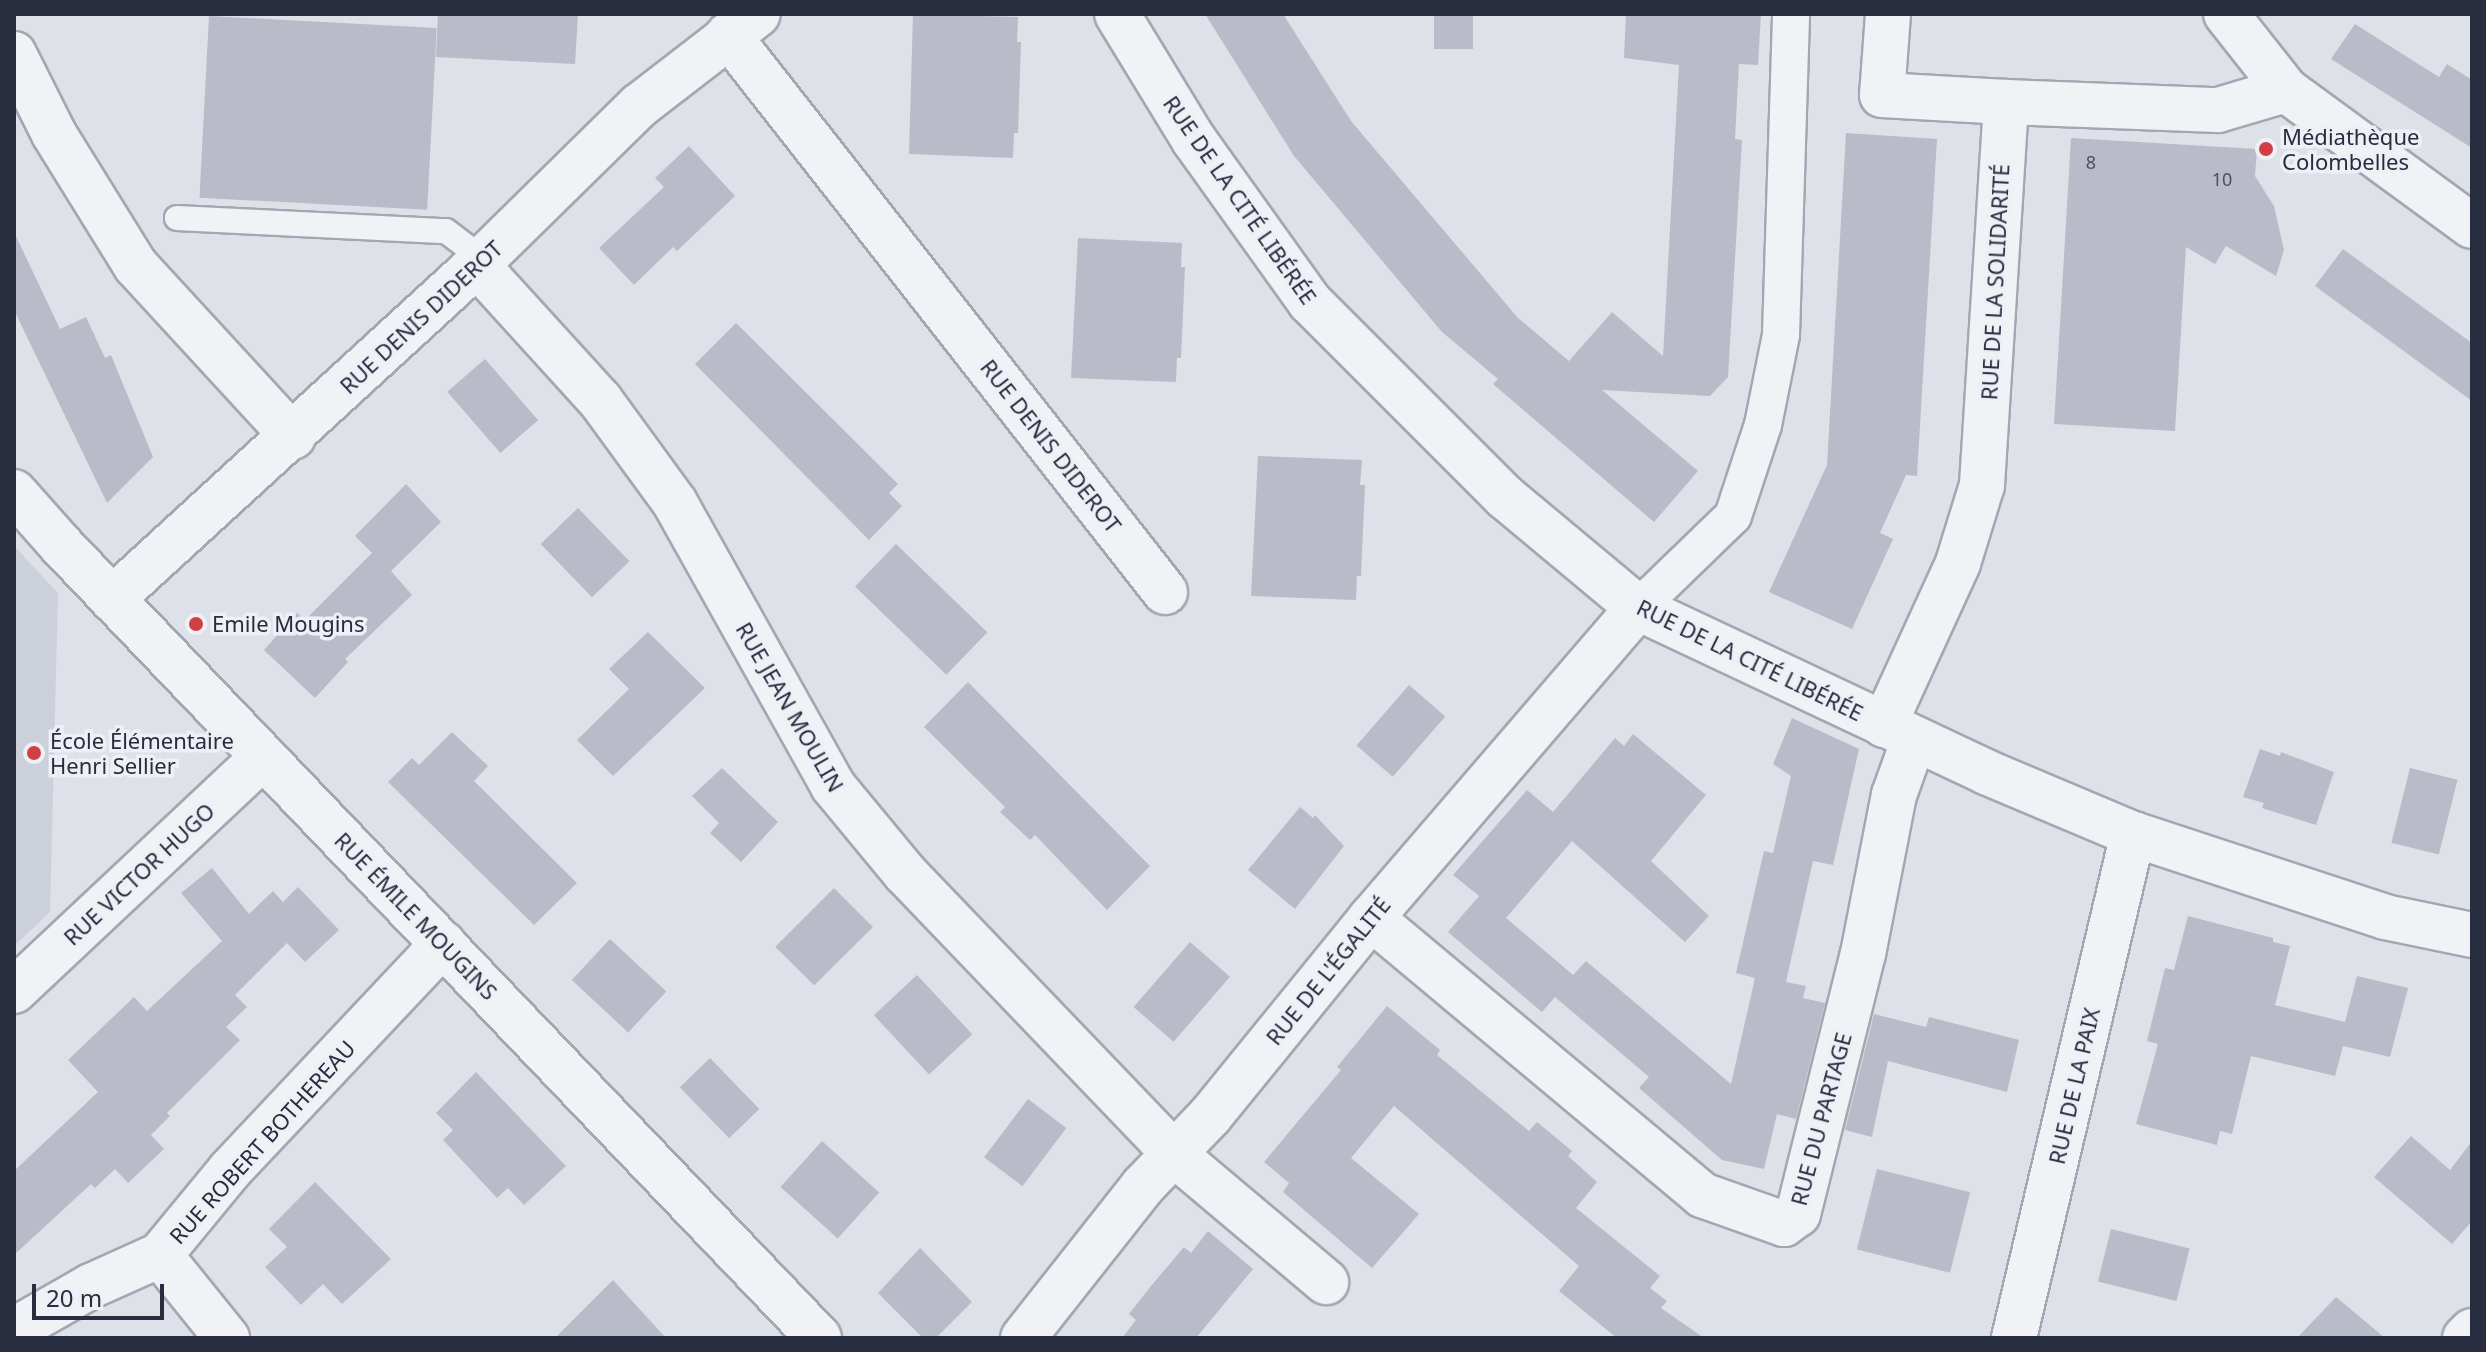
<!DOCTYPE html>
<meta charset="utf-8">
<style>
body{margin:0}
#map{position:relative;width:2486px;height:1352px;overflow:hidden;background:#dee1e8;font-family:"Noto Sans",sans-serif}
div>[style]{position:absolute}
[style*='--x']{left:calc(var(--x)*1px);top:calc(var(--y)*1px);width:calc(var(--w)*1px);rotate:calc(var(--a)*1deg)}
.built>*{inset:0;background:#ccd0da}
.building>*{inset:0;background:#b9bcc8;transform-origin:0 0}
.roads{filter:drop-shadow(2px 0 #a3a7b2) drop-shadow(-2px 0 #a3a7b2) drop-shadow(0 2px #a3a7b2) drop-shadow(0 -2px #a3a7b2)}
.service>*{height:24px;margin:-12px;padding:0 12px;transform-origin:12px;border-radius:12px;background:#f1f2f6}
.pedestrian>*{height:36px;margin:-18px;padding:0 18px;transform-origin:18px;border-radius:18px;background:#f1f2f6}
.minor>*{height:44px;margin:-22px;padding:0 22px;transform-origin:22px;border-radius:22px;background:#f1f2f6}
.tertiary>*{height:44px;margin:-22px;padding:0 22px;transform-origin:22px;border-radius:22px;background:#f1f2f6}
.dots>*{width:22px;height:22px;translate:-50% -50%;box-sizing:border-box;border:4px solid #eef0f6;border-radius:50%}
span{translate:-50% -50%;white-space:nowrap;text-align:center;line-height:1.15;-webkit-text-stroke:7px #eef0f6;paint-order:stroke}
.number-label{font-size:18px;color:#4c5161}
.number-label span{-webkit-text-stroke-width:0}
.poi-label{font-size:22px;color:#272d3f}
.left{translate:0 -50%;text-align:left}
.street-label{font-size:22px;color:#272d3f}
.frame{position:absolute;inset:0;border:16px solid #272d3f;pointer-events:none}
.scale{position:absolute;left:32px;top:1284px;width:132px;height:36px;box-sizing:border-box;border:4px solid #272d3f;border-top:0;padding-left:10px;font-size:24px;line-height:28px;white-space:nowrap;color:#272d3f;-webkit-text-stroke:6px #eef0f6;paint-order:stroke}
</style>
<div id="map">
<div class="built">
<i style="clip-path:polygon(14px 546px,58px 593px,50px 912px,14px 946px)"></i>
</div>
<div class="building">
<i style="clip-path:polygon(438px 14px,578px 14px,575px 64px,436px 57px)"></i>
<i style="clip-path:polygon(913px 14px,1018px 17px,1017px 42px,1021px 42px,1018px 133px,1014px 133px,1013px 158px,909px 154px)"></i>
<i style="clip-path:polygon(1205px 14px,1283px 14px,1351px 121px,1518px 318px,1569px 361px,1612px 312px,1663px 356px,1679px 65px,1624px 58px,1626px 14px,1761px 14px,1758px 65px,1739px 64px,1735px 139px,1742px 140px,1728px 377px,1710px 396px,1602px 390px,1698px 471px,1654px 522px,1493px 384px,1498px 379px,1442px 332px,1294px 156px)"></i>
<i style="left:1434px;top:14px;width:39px;height:35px"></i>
<i style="left:209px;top:16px;width:228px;height:182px;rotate:3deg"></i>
<i style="clip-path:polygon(2355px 24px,2439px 77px,2447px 64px,2472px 80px,2472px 148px,2331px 59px)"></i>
<i style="clip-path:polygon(1846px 133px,1937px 139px,1917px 476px,1906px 475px,1880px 533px,1893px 539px,1852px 629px,1769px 592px,1827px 465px)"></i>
<i style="clip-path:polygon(2071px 138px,2257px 149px,2255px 176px,2274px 206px,2284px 250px,2276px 276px,2226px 246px,2215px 264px,2186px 247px,2175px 431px,2054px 424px)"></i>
<i style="clip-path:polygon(689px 146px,735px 196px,677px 251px,673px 247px,634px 285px,599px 248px,664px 187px,655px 178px)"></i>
<i style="clip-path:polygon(14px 232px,60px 329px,86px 317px,105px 358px,111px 355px,153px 457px,107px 503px,14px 310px)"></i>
<i style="clip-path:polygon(1078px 238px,1182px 243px,1181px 267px,1185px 267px,1181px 358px,1177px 358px,1176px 382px,1071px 378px)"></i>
<i style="clip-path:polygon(2343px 249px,2472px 343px,2472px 401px,2315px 286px)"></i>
<i style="clip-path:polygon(736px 323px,898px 484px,889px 493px,902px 506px,869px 540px,695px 364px)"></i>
<i style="left:485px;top:359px;width:81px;height:50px;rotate:49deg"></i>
<i style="clip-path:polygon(1258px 456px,1362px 460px,1360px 485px,1365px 485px,1361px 576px,1357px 576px,1356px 600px,1251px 596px)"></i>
<i style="clip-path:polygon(406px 484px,441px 522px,391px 571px,412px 595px,345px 659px,348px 662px,315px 698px,264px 650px,297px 613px,305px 620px,372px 553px,355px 536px)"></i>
<i style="left:578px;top:508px;width:74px;height:52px;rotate:46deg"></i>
<i style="left:896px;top:544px;width:127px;height:59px;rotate:44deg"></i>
<i style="clip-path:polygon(648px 632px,705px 688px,613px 776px,577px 740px,629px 689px,609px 669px)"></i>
<i style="clip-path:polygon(968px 682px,1150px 866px,1107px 910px,1035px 835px,1030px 840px,1000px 812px,1005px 807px,924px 727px)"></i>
<i style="left:1409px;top:685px;width:48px;height:80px;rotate:41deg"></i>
<i style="clip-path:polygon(1792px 718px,1859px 749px,1833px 865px,1813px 861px,1786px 982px,1806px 986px,1803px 998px,1825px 1003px,1796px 1119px,1777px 1114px,1764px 1169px,1722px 1160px,1639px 1088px,1649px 1077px,1555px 997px,1542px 1012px,1448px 932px,1479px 896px,1453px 875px,1527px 790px,1553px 812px,1615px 738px,1624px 746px,1633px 734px,1706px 795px,1651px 861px,1709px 916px,1685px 942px,1572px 841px,1506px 918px,1573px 975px,1586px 961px,1731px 1084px,1755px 978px,1736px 973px,1764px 851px,1773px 853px,1791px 776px,1773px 764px)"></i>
<i style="clip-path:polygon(452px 732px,488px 766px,474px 781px,577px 883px,534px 925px,388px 782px,412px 758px,419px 765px)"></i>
<i style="clip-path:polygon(2260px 749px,2280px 756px,2281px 752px,2334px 772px,2316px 825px,2262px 808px,2264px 803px,2243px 797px)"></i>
<i style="clip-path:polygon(722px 768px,778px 822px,741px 862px,710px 833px,719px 823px,692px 796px)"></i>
<i style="left:2410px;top:768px;width:49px;height:77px;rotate:14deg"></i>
<i style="clip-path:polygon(1300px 807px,1313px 818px,1315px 815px,1344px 846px,1295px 909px,1248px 870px)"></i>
<i style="clip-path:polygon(212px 868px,249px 914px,273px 891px,283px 902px,298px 887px,339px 930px,305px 962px,287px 943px,235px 995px,247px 1007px,226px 1027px,240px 1040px,167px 1113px,170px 1116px,151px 1135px,164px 1149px,128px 1183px,115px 1169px,95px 1188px,91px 1184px,14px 1255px,14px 1171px,98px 1092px,68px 1060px,134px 997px,147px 1011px,222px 941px,181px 893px)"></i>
<i style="left:834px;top:888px;width:55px;height:83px;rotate:45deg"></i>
<i style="clip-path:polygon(2188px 916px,2273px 938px,2273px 942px,2290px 946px,2275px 1005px,2345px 1022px,2357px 976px,2408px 988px,2390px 1057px,2343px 1046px,2335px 1076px,2251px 1056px,2232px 1134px,2220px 1131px,2217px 1145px,2136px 1124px,2158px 1044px,2147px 1041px,2165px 968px,2174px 970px)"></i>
<i style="left:610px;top:939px;width:77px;height:56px;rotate:43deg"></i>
<i style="left:1190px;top:942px;width:53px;height:86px;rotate:41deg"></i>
<i style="left:917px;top:975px;width:81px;height:59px;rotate:47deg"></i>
<i style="clip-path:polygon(1387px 1006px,1440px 1050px,1437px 1055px,1529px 1131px,1537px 1122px,1572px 1151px,1568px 1156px,1597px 1182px,1576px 1208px,1660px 1276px,1650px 1288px,1667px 1301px,1661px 1308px,1704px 1338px,1617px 1338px,1559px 1291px,1579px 1266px,1394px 1106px,1351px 1158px,1419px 1214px,1372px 1268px,1283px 1192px,1289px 1183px,1264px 1162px,1341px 1070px,1337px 1067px)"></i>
<i style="clip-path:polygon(1874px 1014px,1926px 1027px,1929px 1017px,2019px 1040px,2007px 1092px,1888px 1061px,1872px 1137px,1845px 1130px)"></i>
<i style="left:710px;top:1058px;width:71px;height:42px;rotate:46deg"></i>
<i style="clip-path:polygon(476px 1072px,566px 1166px,524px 1205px,508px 1188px,497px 1198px,443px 1140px,453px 1130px,436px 1113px)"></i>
<i style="left:1028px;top:1099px;width:48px;height:73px;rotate:37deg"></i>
<i style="clip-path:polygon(2411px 1136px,2450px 1170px,2472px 1141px,2472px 1221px,2452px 1244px,2374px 1177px)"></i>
<i style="left:822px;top:1141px;width:77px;height:62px;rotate:42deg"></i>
<i style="left:1877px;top:1169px;width:96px;height:83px;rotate:14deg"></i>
<i style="clip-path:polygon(315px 1182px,391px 1259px,342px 1304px,323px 1284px,301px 1305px,265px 1267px,287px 1247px,269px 1229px)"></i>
<i style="left:2111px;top:1229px;width:81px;height:54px;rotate:14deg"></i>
<i style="clip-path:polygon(1208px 1231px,1253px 1269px,1196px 1338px,1122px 1338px,1136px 1320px,1129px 1314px,1151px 1286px,1184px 1247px,1191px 1253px)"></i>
<i style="clip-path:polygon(920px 1248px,972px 1302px,936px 1338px,923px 1338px,878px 1293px)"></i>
<i style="clip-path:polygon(613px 1280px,666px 1338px,555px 1338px)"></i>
<i style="clip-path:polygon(2336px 1297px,2385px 1338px,2297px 1338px)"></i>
</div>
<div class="roads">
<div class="service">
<i style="--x:177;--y:218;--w:269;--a:2.8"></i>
<i style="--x:446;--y:231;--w:46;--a:37.1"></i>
</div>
<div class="pedestrian">
<i style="--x:1638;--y:608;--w:132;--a:-44.1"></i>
<i style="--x:1733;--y:516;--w:96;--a:-71.8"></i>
<i style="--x:1763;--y:425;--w:92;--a:-78.7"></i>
<i style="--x:1781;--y:335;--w:321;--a:-88.2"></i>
</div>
<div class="minor">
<i style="--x:1117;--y:14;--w:148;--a:58.6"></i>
<i style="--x:1194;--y:140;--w:199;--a:54.4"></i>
<i style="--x:1310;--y:302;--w:276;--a:45"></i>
<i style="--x:1505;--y:497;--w:173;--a:39.8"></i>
<i style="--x:1638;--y:608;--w:385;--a:25.2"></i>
<i style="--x:1986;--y:772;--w:160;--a:22.9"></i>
<i style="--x:2133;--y:834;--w:265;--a:18.2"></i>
<i style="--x:2385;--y:917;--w:89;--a:11.7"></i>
<i style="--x:1888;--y:14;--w:81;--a:94.2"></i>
<i style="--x:1882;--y:95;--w:124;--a:3.2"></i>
<i style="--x:2226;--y:14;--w:97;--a:51.7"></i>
<i style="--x:2286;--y:90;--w:230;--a:36.2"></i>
<i style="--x:728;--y:35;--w:708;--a:51.88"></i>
<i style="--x:14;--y:54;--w:89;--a:63.4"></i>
<i style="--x:54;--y:134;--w:155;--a:58.2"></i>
<i style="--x:136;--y:266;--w:232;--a:47.4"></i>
<i style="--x:477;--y:265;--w:183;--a:47.7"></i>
<i style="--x:600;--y:400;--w:127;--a:53.9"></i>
<i style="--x:675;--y:503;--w:324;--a:60.8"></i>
<i style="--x:833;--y:786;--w:113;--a:50.4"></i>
<i style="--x:905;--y:873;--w:389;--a:46.2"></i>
<i style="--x:1174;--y:1154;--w:199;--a:40.1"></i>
<i style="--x:112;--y:599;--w:495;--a:-42.5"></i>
<i style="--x:477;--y:265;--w:227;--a:-44.5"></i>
<i style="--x:639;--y:106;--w:150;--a:-37.7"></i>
<i style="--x:1884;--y:725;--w:178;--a:-65.4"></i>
<i style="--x:1958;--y:563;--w:82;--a:-72.9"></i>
<i style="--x:1982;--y:485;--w:384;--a:-86.4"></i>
<i style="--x:2006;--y:102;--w:212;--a:2.2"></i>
<i style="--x:2218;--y:110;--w:71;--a:-16.4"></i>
<i style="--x:1371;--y:918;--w:432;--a:39.9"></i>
<i style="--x:1702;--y:1195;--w:87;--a:19.5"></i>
<i style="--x:1784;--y:1224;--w:17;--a:-36"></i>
<i style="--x:1798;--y:1214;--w:268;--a:-76"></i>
<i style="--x:1863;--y:954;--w:162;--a:-79"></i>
<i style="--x:1894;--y:795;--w:59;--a:-70.3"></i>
<i style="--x:14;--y:991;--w:342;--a:-43.2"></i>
<i style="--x:160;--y:1255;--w:107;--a:51.1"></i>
<i style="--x:14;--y:1330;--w:89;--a:-29.7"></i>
<i style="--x:91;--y:1286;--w:76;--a:-24.2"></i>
<i style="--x:160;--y:1255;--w:110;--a:-50.5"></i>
<i style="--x:230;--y:1170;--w:311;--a:-46.7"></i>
<i style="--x:1023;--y:1338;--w:194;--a:-51.7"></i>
<i style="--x:1143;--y:1186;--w:97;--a:-46.3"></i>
<i style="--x:1210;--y:1116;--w:255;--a:-50.9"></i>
<i style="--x:1371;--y:918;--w:409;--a:-49.3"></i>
<i style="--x:2014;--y:1338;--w:518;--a:-76.72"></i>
</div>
<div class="tertiary">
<i style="--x:14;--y:492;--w:71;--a:48.4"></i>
<i style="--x:61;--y:545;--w:1097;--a:46.29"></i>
<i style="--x:2465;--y:1338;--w:10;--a:-45"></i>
</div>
</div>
<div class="dots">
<i style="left:2266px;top:149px;background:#d04044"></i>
<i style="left:196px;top:624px;background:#d04044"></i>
<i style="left:34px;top:753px;background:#d04044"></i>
</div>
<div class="number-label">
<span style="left:2091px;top:162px">8</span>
<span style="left:2222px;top:179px">10</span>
</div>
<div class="poi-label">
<span class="left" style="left:2282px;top:149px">Médiathèque<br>Colombelles</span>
<span class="left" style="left:212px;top:624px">Emile Mougins</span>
<span class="left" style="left:50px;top:753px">École Élémentaire<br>Henri Sellier</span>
</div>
<div class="street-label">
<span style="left:1240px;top:200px;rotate:55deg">RUE DE LA CITÉ LIBÉRÉE</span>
<span style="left:1995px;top:282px;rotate:-87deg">RUE DE LA SOLIDARITÉ</span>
<span style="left:421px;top:317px;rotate:-43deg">RUE DENIS DIDEROT</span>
<span style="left:1051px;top:446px;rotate:52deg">RUE DENIS DIDEROT</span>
<span style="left:1750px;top:660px;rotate:26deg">RUE DE LA CITÉ LIBÉRÉE</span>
<span style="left:790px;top:707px;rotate:60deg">RUE JEAN MOULIN</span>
<span style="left:139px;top:874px;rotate:-43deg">RUE VICTOR HUGO</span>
<span style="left:416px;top:916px;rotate:46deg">RUE ÉMILE MOUGINS</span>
<span style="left:1328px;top:971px;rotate:-51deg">RUE DE L'ÉGALITÉ</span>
<span style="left:2074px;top:1086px;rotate:-77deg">RUE DE LA PAIX</span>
<span style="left:1821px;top:1119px;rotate:-75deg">RUE DU PARTAGE</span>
<span style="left:262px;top:1142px;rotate:-48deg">RUE ROBERT BOTHEREAU</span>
</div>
<div class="frame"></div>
<div class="scale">20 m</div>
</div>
